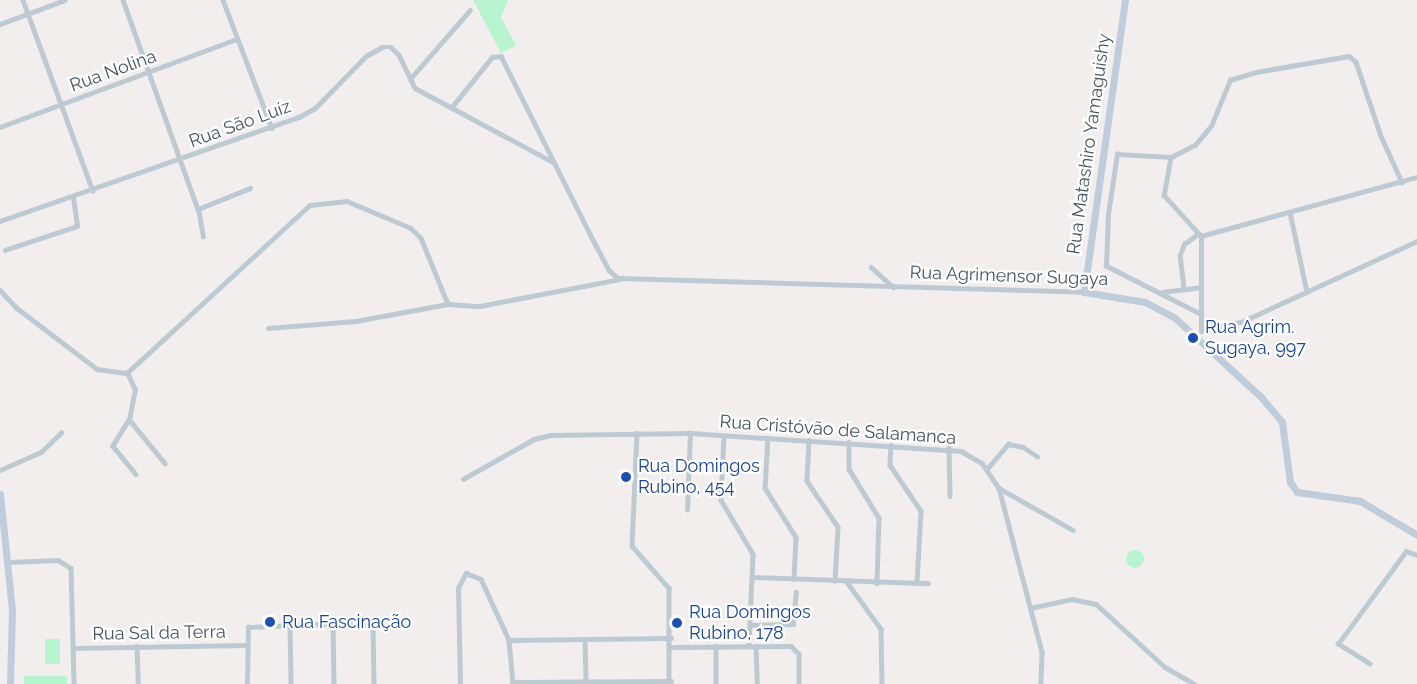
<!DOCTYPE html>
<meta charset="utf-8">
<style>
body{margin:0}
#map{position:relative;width:1417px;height:684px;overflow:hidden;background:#f2eeee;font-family:Raleway,sans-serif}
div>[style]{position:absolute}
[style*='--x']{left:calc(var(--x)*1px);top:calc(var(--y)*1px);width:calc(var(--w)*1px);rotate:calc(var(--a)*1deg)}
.green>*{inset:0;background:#b8f4ce;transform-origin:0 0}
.round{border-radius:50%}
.minor>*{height:4.5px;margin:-2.25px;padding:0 2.25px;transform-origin:2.25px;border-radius:2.25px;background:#becad2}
.secondary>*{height:7px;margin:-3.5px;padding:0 3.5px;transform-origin:3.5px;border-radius:3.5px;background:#bfcdda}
.dots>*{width:16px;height:16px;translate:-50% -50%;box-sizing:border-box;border:3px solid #fff;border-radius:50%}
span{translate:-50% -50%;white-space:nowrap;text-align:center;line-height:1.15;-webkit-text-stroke:4.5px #fff;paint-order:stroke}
.street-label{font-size:18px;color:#45535e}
.transit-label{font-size:18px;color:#164399}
.left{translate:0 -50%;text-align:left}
</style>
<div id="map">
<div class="green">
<i style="clip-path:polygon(473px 0,508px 0,501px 17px,516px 46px,501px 53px)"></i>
<i class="round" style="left:1126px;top:550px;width:18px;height:18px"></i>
<i style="left:45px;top:639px;width:15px;height:25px"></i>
<i style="left:67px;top:676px;width:8px;height:43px;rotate:90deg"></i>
</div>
<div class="minor">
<i style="--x:23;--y:0;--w:203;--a:69.9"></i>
<i style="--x:123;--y:0;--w:222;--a:70.3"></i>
<i style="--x:223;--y:0;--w:137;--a:69.1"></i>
<i style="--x:0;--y:24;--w:69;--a:-20.3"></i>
<i style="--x:410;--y:79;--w:91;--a:-49"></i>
<i style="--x:451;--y:108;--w:65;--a:-51.2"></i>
<i style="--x:492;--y:57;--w:9;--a:-6"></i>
<i style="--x:501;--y:56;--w:199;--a:63.4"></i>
<i style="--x:590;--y:234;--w:41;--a:62.2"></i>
<i style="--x:609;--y:270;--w:12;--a:42"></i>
<i style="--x:618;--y:278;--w:466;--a:1.7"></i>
<i style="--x:0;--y:127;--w:252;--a:-20.4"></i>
<i style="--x:1171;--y:157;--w:39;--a:100"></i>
<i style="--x:1164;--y:195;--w:55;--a:47.9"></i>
<i style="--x:1290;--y:212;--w:82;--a:78"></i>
<i style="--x:0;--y:221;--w:317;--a:-19.2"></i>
<i style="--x:299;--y:117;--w:18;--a:-29"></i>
<i style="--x:315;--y:108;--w:73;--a:-45.6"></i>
<i style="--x:366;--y:56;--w:18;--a:-29"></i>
<i style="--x:382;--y:47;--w:9;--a:0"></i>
<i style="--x:391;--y:47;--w:11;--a:45"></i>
<i style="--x:399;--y:55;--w:37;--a:64"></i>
<i style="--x:415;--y:88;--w:157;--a:28.2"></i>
<i style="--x:203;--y:237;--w:28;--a:-100"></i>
<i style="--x:198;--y:209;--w:56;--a:-22"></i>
<i style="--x:5;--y:250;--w:76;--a:-18.4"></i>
<i style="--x:77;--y:226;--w:28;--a:-98"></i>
<i style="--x:1181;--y:252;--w:9;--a:-69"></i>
<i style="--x:1184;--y:244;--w:17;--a:-36"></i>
<i style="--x:1180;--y:255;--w:34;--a:83"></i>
<i style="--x:871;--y:267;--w:30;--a:42"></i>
<i style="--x:0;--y:290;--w:25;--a:47"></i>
<i style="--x:17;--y:308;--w:101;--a:37.3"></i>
<i style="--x:97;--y:369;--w:30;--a:8"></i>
<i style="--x:1162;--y:292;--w:38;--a:-7"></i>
<i style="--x:1202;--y:315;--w:108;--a:-153"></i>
<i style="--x:1106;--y:266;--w:52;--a:-87.8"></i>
<i style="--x:1108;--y:214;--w:61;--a:-81.5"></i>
<i style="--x:1117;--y:154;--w:54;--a:3.2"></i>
<i style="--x:1171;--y:157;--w:27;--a:-27"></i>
<i style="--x:1195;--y:145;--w:25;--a:-50"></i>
<i style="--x:1211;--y:126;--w:50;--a:-67.6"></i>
<i style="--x:1230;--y:80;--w:27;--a:-17"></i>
<i style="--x:1256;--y:72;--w:94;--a:-9.8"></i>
<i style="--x:1349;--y:56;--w:9;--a:41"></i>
<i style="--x:1356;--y:62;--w:78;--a:71.3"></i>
<i style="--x:1381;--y:136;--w:51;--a:65.5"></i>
<i style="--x:268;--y:328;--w:88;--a:-4.5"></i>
<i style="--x:356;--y:321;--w:94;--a:-10.5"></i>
<i style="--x:448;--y:304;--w:32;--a:4"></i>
<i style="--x:480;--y:306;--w:143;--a:-10.9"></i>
<i style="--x:1204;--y:329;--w:38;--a:-11"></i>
<i style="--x:1241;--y:322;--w:194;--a:-24.7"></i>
<i style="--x:1201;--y:332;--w:96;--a:-90"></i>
<i style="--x:1201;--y:236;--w:224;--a:-15.3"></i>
<i style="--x:129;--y:420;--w:31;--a:122"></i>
<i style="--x:113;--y:446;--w:36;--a:51"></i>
<i style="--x:637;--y:433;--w:113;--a:92.5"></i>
<i style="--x:632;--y:546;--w:56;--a:48.6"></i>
<i style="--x:669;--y:588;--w:96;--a:90"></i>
<i style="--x:724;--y:436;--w:64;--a:92.7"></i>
<i style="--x:721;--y:500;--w:63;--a:59.3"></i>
<i style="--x:753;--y:554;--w:92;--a:92.5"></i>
<i style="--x:768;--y:438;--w:50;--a:93.4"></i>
<i style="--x:765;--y:488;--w:58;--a:57.7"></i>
<i style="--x:796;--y:537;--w:42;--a:92.7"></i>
<i style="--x:809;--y:440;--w:41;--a:92.8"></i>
<i style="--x:807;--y:481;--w:55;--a:56"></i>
<i style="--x:838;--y:527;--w:54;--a:93.2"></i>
<i style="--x:849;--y:442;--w:27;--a:90"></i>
<i style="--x:849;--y:469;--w:57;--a:58.5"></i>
<i style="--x:879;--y:518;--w:65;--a:91.8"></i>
<i style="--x:891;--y:445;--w:20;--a:93"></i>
<i style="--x:890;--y:465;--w:55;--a:56"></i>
<i style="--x:921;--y:511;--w:72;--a:93.2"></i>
<i style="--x:949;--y:448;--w:48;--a:88.8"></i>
<i style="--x:165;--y:464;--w:57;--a:-129.3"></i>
<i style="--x:129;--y:420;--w:31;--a:-79"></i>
<i style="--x:135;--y:390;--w:19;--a:-115"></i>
<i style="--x:127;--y:373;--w:248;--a:-42.6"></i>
<i style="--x:310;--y:205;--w:37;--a:-6"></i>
<i style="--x:347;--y:201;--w:69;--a:22.9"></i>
<i style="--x:411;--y:228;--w:14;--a:45"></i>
<i style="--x:421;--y:238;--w:71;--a:67.8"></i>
<i style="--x:987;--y:469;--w:33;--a:-50"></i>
<i style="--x:1008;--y:444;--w:15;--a:11"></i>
<i style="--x:1023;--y:447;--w:17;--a:33"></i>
<i style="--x:0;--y:470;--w:45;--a:-23.7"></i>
<i style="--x:41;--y:452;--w:28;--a:-44"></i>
<i style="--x:463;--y:479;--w:81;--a:-29.4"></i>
<i style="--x:534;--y:439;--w:17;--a:-13"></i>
<i style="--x:551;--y:435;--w:139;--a:-0.8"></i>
<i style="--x:690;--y:433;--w:272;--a:3.8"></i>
<i style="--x:961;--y:451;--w:24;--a:30"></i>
<i style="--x:982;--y:463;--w:30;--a:56"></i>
<i style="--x:999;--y:488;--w:170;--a:75.3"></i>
<i style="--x:1042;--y:652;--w:32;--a:92"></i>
<i style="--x:999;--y:488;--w:85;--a:29.6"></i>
<i style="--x:687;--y:510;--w:77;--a:-87.8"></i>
<i style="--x:8;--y:562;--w:50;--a:-2.3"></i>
<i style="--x:58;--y:560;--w:15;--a:32"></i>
<i style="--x:71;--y:568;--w:116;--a:88.5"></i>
<i style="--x:752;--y:577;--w:176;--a:2"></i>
<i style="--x:847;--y:582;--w:58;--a:54.1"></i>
<i style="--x:881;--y:629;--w:55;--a:89"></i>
<i style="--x:1030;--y:608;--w:43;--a:-12.1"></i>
<i style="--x:1072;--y:599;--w:25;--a:12"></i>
<i style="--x:1096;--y:604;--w:93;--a:42.4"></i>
<i style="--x:1165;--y:667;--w:34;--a:30"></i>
<i style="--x:333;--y:623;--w:61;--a:89.1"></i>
<i style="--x:290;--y:624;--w:60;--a:89"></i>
<i style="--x:750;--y:625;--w:43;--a:-1.3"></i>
<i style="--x:793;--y:624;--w:32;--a:-85"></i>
<i style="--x:585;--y:639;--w:42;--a:88.6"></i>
<i style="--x:509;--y:640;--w:162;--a:-0.7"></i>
<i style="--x:137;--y:646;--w:38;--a:88"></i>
<i style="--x:716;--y:646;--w:38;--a:90"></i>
<i style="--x:756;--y:646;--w:38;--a:88"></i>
<i style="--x:672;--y:647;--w:119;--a:-0.5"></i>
<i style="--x:791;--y:646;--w:11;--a:45"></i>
<i style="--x:799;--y:654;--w:30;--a:90"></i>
<i style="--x:73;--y:648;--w:173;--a:-1"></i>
<i style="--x:1370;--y:664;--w:38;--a:-148"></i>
<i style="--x:1338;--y:644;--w:115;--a:-53.8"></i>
<i style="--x:1406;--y:551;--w:12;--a:20"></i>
<i style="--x:512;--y:682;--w:159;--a:-0.4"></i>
<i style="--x:247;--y:684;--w:57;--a:-89"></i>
<i style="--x:248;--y:627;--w:101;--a:-2.3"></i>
<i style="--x:349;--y:623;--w:24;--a:7"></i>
<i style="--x:373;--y:626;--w:58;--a:89"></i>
<i style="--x:460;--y:684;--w:96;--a:-91.2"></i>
<i style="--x:458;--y:588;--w:17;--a:-62"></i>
<i style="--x:466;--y:573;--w:16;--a:22"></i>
<i style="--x:481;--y:579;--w:67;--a:65.3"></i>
<i style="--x:509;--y:640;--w:44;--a:84.8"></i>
</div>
<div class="secondary">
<i style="--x:1125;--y:0;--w:295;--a:98"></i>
<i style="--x:1084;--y:292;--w:62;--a:9.3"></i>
<i style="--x:1145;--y:302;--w:34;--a:28"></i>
<i style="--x:1175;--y:318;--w:117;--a:42.6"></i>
<i style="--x:1261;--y:397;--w:33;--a:50"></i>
<i style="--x:1282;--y:422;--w:61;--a:82.4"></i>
<i style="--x:1290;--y:482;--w:12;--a:55"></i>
<i style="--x:1297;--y:492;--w:64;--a:8.1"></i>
<i style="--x:1360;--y:501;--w:66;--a:30.8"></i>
<i style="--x:0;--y:494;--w:118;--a:84.1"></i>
<i style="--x:12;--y:611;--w:73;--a:91.6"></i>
</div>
<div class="dots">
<i style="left:1193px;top:338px;background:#1a4fb4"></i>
<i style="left:626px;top:477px;background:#1a4fb4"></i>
<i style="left:270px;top:622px;background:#1a4fb4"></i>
<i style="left:677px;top:623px;background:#1a4fb4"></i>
</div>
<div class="street-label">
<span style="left:113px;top:71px;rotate:-20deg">Rua Nolina</span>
<span style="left:240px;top:124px;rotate:-20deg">Rua São Luíz</span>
<span style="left:1089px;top:144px;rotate:-82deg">Rua Matashiro Yamaguishy</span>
<span style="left:1009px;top:276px;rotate:2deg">Rua Agrimensor Sugaya</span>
<span style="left:838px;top:430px;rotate:4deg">Rua Cristóvão de Salamanca</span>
<span style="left:159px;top:633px;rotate:-1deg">Rua Sal da Terra</span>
</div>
<div class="transit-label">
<span class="left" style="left:1205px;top:338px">Rua Agrim.<br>Sugaya, 997</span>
<span class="left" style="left:638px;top:477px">Rua Domingos<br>Rubino, 454</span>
<span class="left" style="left:689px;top:623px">Rua Domingos<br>Rubino, 178</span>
<span class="left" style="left:282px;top:622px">Rua Fascinação</span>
</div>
</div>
